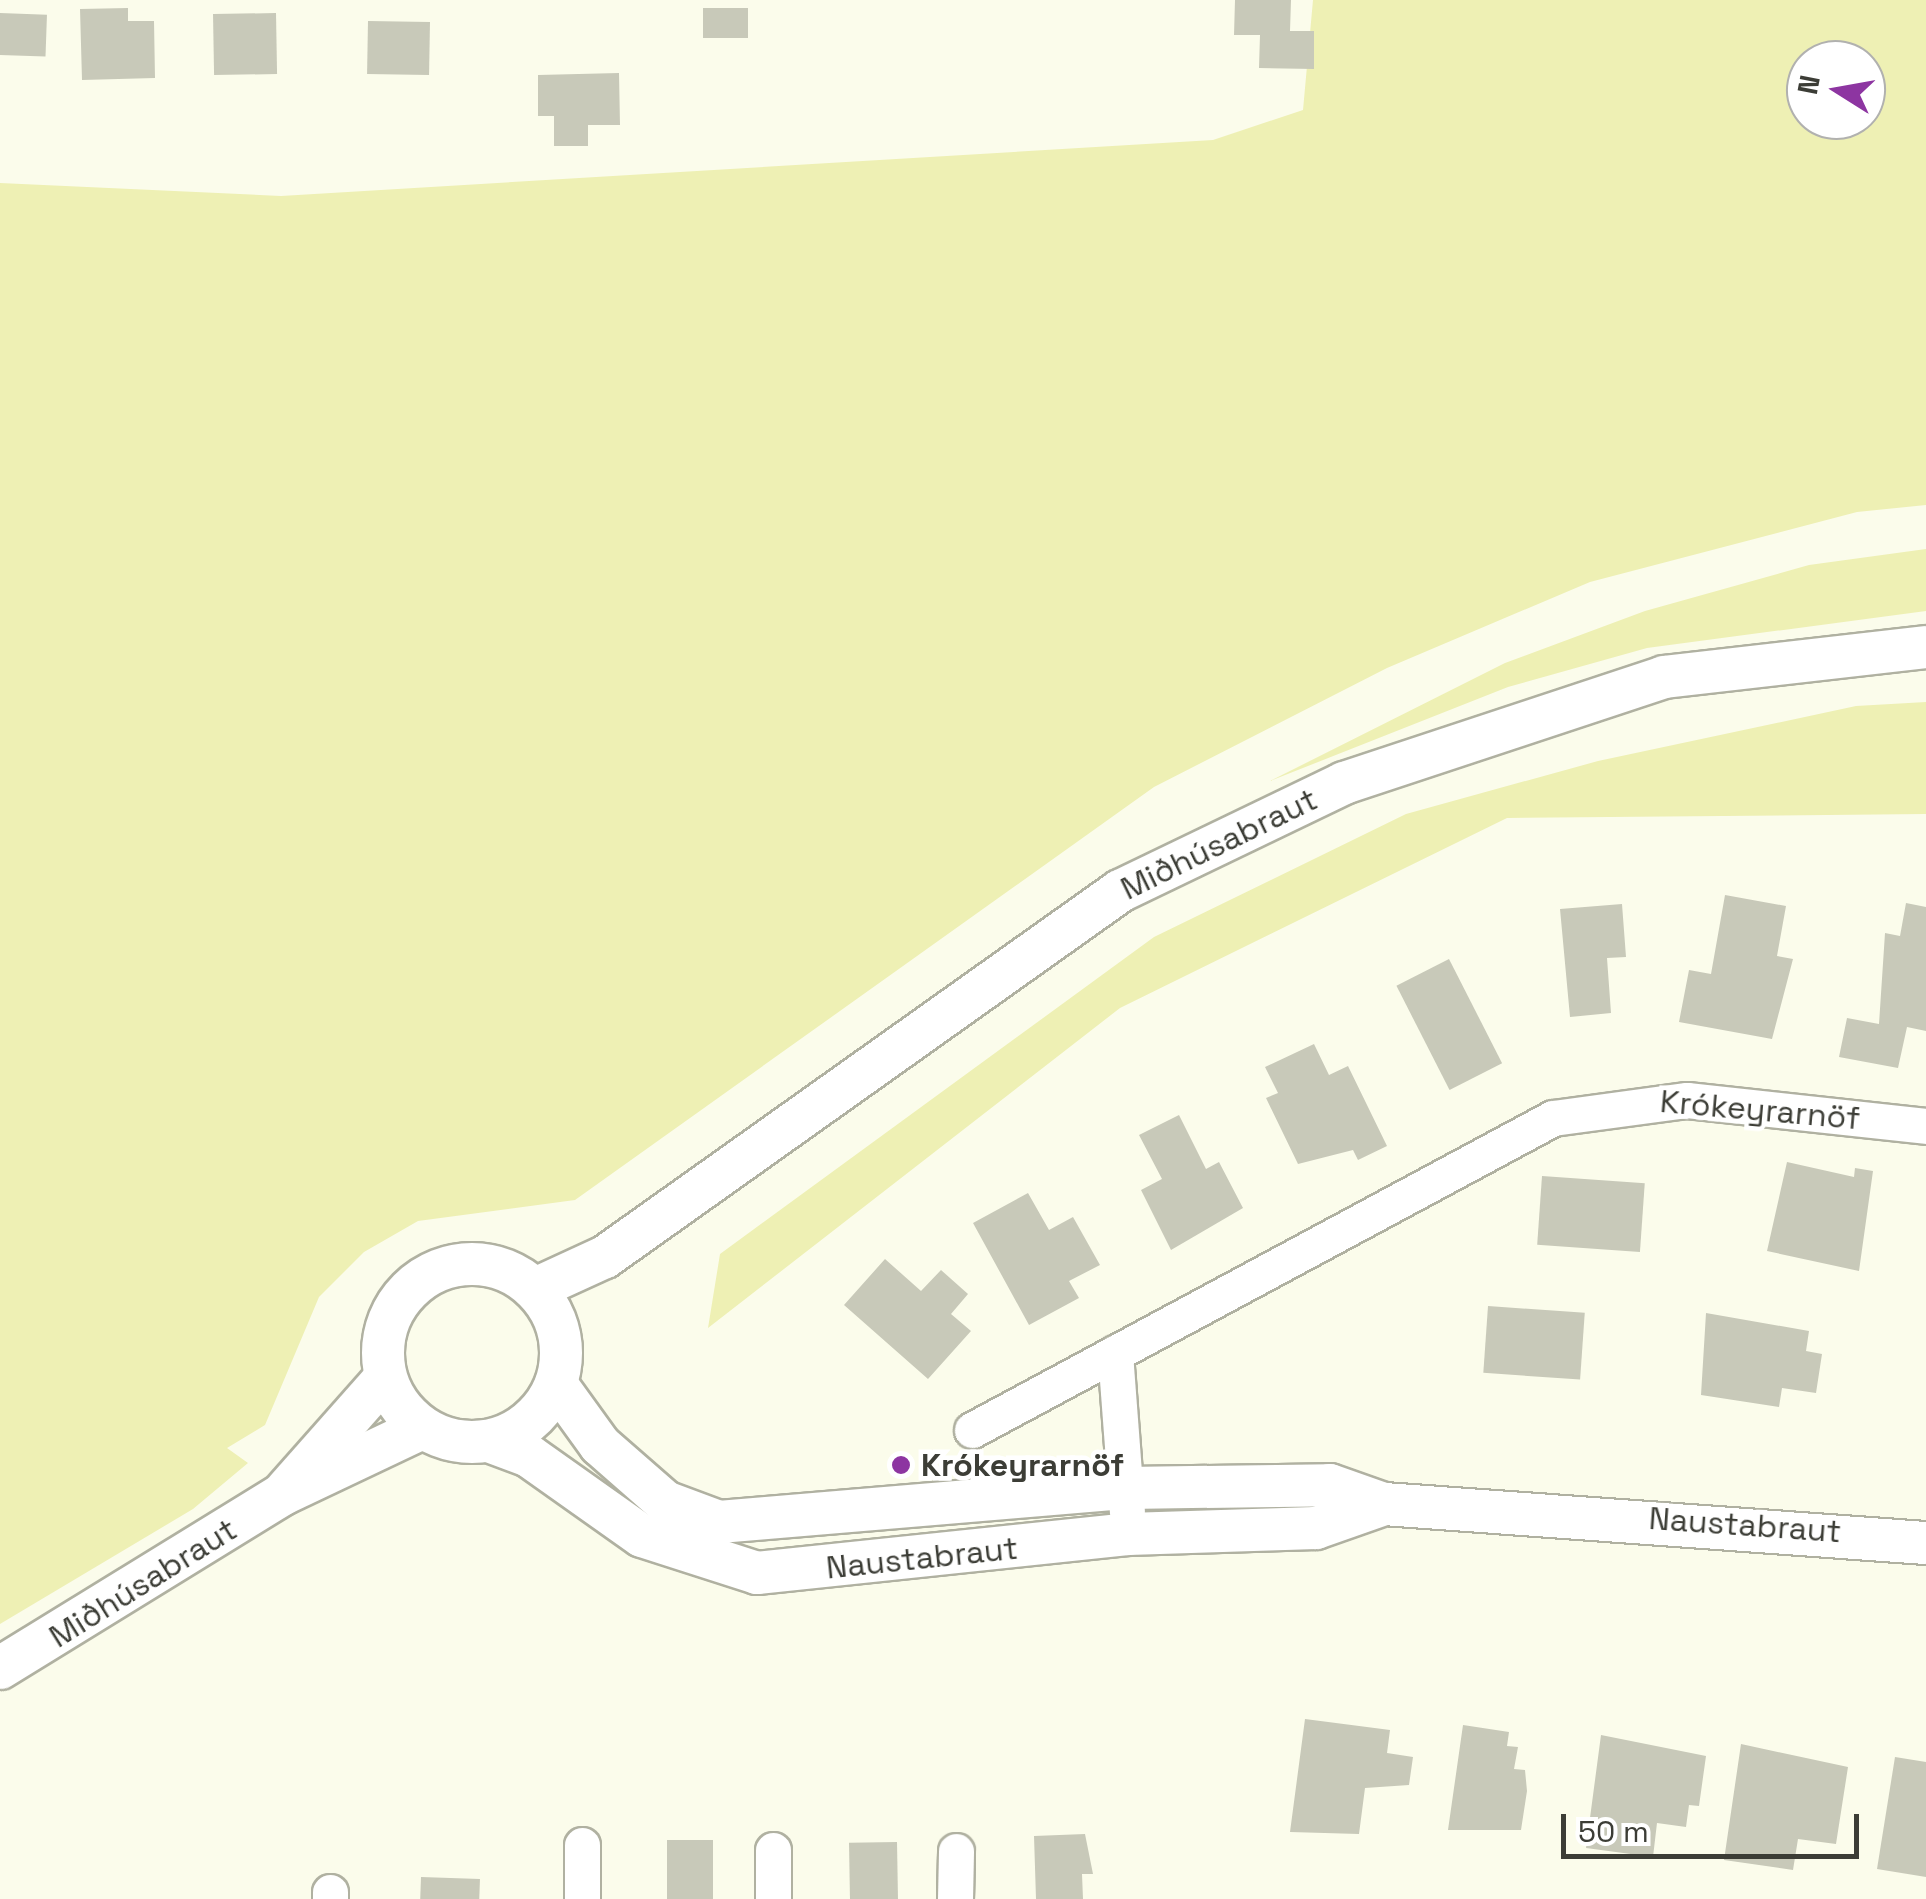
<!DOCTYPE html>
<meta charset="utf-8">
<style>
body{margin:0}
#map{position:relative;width:1926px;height:1899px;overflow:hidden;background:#fbfceb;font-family:"Space Grotesk",sans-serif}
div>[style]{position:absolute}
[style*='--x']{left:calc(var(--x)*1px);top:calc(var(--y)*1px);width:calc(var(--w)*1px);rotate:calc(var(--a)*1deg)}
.green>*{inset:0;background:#eef0b4}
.building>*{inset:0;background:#c8c9b9;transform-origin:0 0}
.roads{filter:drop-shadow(2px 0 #b0b1a1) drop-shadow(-2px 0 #b0b1a1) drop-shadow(0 2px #b0b1a1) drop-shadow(0 -2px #b0b1a1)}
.minor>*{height:35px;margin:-17.5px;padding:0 17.5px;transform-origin:17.5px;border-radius:17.5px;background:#fff}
.tertiary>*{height:42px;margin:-21px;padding:0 21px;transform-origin:21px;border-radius:21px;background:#fff}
.tertiary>.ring{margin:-21px;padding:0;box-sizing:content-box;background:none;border:42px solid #fff;border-radius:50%}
.dots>*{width:28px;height:28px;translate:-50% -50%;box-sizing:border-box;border:5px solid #fff;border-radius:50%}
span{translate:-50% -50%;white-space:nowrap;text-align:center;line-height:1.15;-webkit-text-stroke:9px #fff;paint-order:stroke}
.street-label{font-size:32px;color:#3c3d36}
.poi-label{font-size:32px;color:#3c3d36;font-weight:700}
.left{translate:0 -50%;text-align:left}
.north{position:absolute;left:1786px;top:40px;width:100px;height:100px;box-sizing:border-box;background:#fff;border:2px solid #b1b1af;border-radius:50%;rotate:281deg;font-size:28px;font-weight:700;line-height:40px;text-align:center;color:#3c3d36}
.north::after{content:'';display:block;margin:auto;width:35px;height:45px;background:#8d35a1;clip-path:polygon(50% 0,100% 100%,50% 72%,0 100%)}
.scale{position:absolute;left:1561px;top:1814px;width:298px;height:45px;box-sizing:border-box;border:5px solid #3c3d36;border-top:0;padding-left:12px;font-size:30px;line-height:35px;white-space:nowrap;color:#3c3d36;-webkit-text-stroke:8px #fff;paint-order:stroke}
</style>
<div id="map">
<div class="green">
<i style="clip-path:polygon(evenodd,1313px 0,1926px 0,1926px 505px,1857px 512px,1590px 582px,1387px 668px,1154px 787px,575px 1200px,418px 1221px,364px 1252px,319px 1297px,265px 1425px,227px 1448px,248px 1463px,193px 1509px,0 1624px,0 183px,281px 196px,1213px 140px,1303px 110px,1313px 0,1806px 60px,1866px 60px,1866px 120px,1806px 120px,1806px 60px)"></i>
<i style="clip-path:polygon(1926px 549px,1926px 611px,1647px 648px,1508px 687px,1270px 781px,1505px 663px,1645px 611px,1809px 565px)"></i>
<i style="clip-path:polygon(1926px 702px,1926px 814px,1507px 818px,1120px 1008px,708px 1328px,720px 1254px,1154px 937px,1406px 814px,1598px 761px,1856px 706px)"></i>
</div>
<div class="building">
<i style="clip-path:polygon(1235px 0,1291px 0,1290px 31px,1314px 31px,1314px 69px,1259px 68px,1260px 35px,1234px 35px)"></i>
<i style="clip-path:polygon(128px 8px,128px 21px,154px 21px,155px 78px,82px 80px,80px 9px)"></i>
<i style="left:703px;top:8px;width:45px;height:30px"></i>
<i style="left:0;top:13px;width:47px;height:42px;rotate:2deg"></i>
<i style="left:276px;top:13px;width:61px;height:63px;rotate:89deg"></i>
<i style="left:368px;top:21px;width:62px;height:53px;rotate:1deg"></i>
<i style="clip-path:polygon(619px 73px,620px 125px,588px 125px,588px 146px,554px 146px,554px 116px,538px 116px,538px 75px)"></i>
<i style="clip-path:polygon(1725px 895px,1786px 906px,1777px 956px,1793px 959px,1772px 1039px,1679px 1022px,1689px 970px,1711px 974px)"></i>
<i style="clip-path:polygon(1906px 903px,1926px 907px,1926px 1031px,1907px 1027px,1898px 1068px,1839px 1057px,1847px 1018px,1879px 1024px,1885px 933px,1900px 936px)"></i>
<i style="clip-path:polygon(1622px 904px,1626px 957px,1607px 958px,1611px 1013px,1570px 1017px,1560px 909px)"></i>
<i style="left:1449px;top:959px;width:117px;height:59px;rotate:63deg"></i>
<i style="clip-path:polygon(1314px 1044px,1329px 1075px,1348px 1066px,1387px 1146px,1358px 1160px,1353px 1150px,1298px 1164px,1266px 1098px,1278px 1093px,1265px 1067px)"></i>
<i style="clip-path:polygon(1179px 1115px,1206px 1169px,1219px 1162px,1243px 1208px,1171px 1250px,1141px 1190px,1162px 1179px,1139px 1135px)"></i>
<i style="clip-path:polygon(1787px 1162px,1854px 1177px,1855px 1168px,1873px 1171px,1859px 1271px,1767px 1251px)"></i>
<i style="left:1542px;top:1176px;width:103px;height:69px;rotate:4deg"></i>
<i style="clip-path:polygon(1028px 1193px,1049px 1230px,1073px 1217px,1100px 1265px,1069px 1281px,1079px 1298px,1029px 1325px,973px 1223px)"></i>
<i style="clip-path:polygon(885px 1259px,921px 1291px,941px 1270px,968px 1294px,951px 1314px,971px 1331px,928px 1379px,844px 1305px)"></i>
<i style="left:1488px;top:1306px;width:97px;height:67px;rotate:4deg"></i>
<i style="clip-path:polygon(1706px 1313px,1809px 1331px,1806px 1351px,1822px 1354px,1816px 1393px,1782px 1388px,1779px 1407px,1701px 1395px)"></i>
<i style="clip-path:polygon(1305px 1719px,1390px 1730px,1387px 1753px,1413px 1757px,1409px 1785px,1365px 1788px,1359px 1834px,1290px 1832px)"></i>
<i style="clip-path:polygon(1463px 1725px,1509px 1732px,1507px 1746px,1518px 1747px,1514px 1769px,1525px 1770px,1527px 1791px,1521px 1830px,1448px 1830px)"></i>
<i style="clip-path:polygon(1601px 1735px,1706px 1756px,1699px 1806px,1689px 1805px,1686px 1827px,1657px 1823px,1653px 1857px,1586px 1848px)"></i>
<i style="clip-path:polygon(1741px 1744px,1848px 1767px,1836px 1844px,1798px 1839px,1793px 1870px,1724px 1860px)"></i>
<i style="clip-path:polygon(1895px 1757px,1926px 1762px,1926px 1877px,1877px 1869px)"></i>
<i style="clip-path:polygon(1085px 1834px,1093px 1874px,1082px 1874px,1083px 1899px,1036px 1899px,1034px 1836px)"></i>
<i style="left:667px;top:1840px;width:46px;height:59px"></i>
<i style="left:897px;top:1842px;width:57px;height:48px;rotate:89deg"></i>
<i style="left:421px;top:1877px;width:59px;height:22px;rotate:2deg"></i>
</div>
<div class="roads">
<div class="minor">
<i style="--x:1115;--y:1353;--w:159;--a:85.7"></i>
<i style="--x:972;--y:1430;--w:659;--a:-28.24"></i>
<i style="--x:1553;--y:1118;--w:135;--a:-7.7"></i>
<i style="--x:1687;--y:1100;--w:240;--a:6.2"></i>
<i style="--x:582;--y:1845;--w:54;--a:90"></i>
<i style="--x:773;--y:1850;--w:49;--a:90"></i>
<i style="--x:330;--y:1892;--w:7;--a:90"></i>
<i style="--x:955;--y:1899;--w:48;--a:-88.8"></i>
</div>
<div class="tertiary">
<i class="ring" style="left:383px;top:1264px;width:136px;height:136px"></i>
<i style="--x:535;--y:1289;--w:77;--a:-24.6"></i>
<i style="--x:605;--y:1257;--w:632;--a:-35.4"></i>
<i style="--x:1120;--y:891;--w:249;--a:-25.7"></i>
<i style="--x:1344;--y:783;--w:337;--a:-18.3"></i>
<i style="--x:1664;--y:677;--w:264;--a:-6.5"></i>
<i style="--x:556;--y:1384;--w:75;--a:54.2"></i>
<i style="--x:600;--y:1445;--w:86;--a:41.2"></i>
<i style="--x:665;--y:1502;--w:58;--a:20.3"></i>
<i style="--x:719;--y:1522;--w:409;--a:-4.8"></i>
<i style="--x:1127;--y:1488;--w:203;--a:-0.8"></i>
<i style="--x:1330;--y:1485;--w:57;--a:19.4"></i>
<i style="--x:1384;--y:1504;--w:543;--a:4.12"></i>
<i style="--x:489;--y:1441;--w:43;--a:20.6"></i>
<i style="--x:529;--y:1456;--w:138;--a:35.3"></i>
<i style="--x:642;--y:1536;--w:121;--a:17.8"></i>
<i style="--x:757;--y:1573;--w:373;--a:-6"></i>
<i style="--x:1128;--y:1534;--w:188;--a:-1.8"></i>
<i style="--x:1316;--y:1528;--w:72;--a:-19.4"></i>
<i style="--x:286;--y:1490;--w:149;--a:-48.5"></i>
<i style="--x:0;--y:1668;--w:332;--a:-31.6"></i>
<i style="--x:283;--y:1494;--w:154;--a:-25.4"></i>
</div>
</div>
<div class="dots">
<i style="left:901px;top:1465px;background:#8d35a1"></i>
</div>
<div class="street-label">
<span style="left:1219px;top:844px;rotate:-26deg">Miðhúsabraut</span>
<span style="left:1760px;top:1110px;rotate:5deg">Krókeyrarnöf</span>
<span style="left:1745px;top:1525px;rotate:4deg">Naustabraut</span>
<span style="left:922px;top:1558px;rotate:-6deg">Naustabraut</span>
<span style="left:143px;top:1583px;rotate:-32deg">Miðhúsabraut</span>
</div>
<div class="poi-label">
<span class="left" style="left:921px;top:1465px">Krókeyrarnöf</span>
</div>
<div class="north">N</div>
<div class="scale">50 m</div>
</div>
